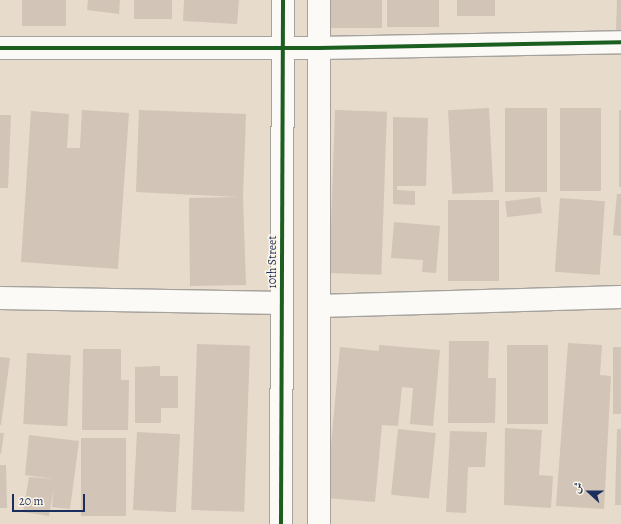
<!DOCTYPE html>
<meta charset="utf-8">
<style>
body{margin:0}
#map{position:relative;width:621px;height:524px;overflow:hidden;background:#e7dbcb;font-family:Alegreya,Amiri,serif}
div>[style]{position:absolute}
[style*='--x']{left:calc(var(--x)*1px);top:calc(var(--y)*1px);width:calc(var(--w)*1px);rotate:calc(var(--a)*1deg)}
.building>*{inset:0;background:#d2c4b7;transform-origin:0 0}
.roads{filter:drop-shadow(1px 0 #a5a19d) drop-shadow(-1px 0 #a5a19d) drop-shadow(0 1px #a5a19d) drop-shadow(0 -1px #a5a19d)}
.minor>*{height:22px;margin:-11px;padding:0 11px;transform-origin:11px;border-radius:11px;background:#fbfaf7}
.cycleway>*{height:4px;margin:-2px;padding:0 2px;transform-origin:2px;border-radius:2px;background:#1b5e20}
span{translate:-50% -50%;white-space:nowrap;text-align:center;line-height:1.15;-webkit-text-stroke:3px #fcf5e5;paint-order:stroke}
.street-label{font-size:12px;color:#1b2f5e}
.north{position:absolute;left:569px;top:472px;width:40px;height:40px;-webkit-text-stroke:3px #fcf5e5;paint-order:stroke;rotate:291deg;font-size:11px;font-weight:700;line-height:16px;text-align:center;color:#1b2f5e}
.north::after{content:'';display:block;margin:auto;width:14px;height:18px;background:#1b2f5e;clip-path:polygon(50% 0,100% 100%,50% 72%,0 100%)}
.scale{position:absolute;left:12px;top:494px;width:73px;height:18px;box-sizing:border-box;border:2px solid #1b2f5e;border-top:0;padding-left:5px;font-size:12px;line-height:14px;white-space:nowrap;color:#1b2f5e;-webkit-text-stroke:3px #fcf5e5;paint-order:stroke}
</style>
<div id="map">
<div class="building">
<i style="left:22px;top:0;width:44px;height:26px"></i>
<i style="clip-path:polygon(88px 0,120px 0,119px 14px,87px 10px)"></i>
<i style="left:134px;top:0;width:38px;height:19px"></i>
<i style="clip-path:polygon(184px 0,239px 0,237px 24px,183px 21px)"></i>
<i style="left:328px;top:0;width:54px;height:28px"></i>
<i style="left:387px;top:0;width:52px;height:27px"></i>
<i style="left:457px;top:0;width:38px;height:16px"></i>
<i style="clip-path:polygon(617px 0,621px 0,621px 32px,616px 31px)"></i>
<i style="left:489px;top:108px;width:84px;height:41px;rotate:87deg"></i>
<i style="left:505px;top:108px;width:42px;height:84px"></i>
<i style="left:560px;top:108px;width:41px;height:83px"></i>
<i style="clip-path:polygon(82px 110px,129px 113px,118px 269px,21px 262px,31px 111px,69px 114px,67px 148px,80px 148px)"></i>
<i style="clip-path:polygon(139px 110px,246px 114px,243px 197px,246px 285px,190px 286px,189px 198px,238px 197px,136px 192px)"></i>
<i style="left:335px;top:110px;width:52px;height:163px;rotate:2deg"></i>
<i style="left:619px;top:110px;width:2px;height:77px"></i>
<i style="clip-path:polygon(0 115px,11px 115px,8px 188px,0 188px)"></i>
<i style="clip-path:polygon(393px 117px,428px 118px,426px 186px,397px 186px,397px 190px,415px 191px,415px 205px,393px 204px)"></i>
<i style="clip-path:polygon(617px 194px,621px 194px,621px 236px,613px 235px)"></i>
<i style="left:540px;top:197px;width:16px;height:35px;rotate:83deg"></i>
<i style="left:560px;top:198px;width:45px;height:74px;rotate:4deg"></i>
<i style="left:448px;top:200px;width:51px;height:81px"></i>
<i style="clip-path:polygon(394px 222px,440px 226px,436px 273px,422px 272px,423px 260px,391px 258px)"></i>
<i style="clip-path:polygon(449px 341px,489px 341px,488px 378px,496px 378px,495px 423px,448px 423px)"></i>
<i style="clip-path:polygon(568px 343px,602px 345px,600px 375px,611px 376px,604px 509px,556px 506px)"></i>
<i style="left:197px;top:344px;width:53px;height:166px;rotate:2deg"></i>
<i style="clip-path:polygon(379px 345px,440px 350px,433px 426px,410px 424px,413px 388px,402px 387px,398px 426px,382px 425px,375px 502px,326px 498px,340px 347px,379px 351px)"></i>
<i style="left:507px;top:345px;width:41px;height:79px"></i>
<i style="left:613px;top:347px;width:8px;height:67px"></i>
<i style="clip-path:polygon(83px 349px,121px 349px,121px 380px,129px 380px,128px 430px,82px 430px)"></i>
<i style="left:27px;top:353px;width:44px;height:71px;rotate:3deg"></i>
<i style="clip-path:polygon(0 357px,10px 358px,1px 425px,0 425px)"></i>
<i style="clip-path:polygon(160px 366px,160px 376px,178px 376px,178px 408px,161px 408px,161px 423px,135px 423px,135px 367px)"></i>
<i style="clip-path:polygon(505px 428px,542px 430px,539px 475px,553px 476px,551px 508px,504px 505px)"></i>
<i style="left:398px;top:429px;width:38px;height:66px;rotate:6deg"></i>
<i style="clip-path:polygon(617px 429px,621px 429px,621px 505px,615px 505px)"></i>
<i style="clip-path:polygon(450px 431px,487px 432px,485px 467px,468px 467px,466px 513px,446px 512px)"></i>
<i style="left:137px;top:432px;width:43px;height:78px;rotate:3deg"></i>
<i style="clip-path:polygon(0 433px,4px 433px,1px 454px,0 453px)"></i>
<i style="clip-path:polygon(29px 435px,79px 441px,70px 509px,52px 507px,54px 487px,49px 516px,23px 512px,29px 477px,55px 479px,25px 475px)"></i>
<i style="left:81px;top:438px;width:45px;height:78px"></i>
<i style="clip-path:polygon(0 465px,6px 465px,7px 508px,0 508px)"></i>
</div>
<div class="roads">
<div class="minor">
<i style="--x:319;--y:0;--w:524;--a:90"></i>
<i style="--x:0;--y:48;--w:319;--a:0"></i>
<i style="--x:319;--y:48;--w:302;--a:-1.1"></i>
<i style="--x:0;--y:298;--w:282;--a:1"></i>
<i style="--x:319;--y:306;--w:302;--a:-1.7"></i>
<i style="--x:281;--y:524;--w:524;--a:-89.78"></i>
</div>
</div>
<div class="cycleway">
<i style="--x:0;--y:48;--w:319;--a:0"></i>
<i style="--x:319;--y:48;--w:302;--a:-1.1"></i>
<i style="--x:281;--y:524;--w:524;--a:-89.78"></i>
</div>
<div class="street-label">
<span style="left:273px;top:262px;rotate:-90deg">10th Street</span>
</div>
<div class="north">ش</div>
<div class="scale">20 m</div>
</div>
